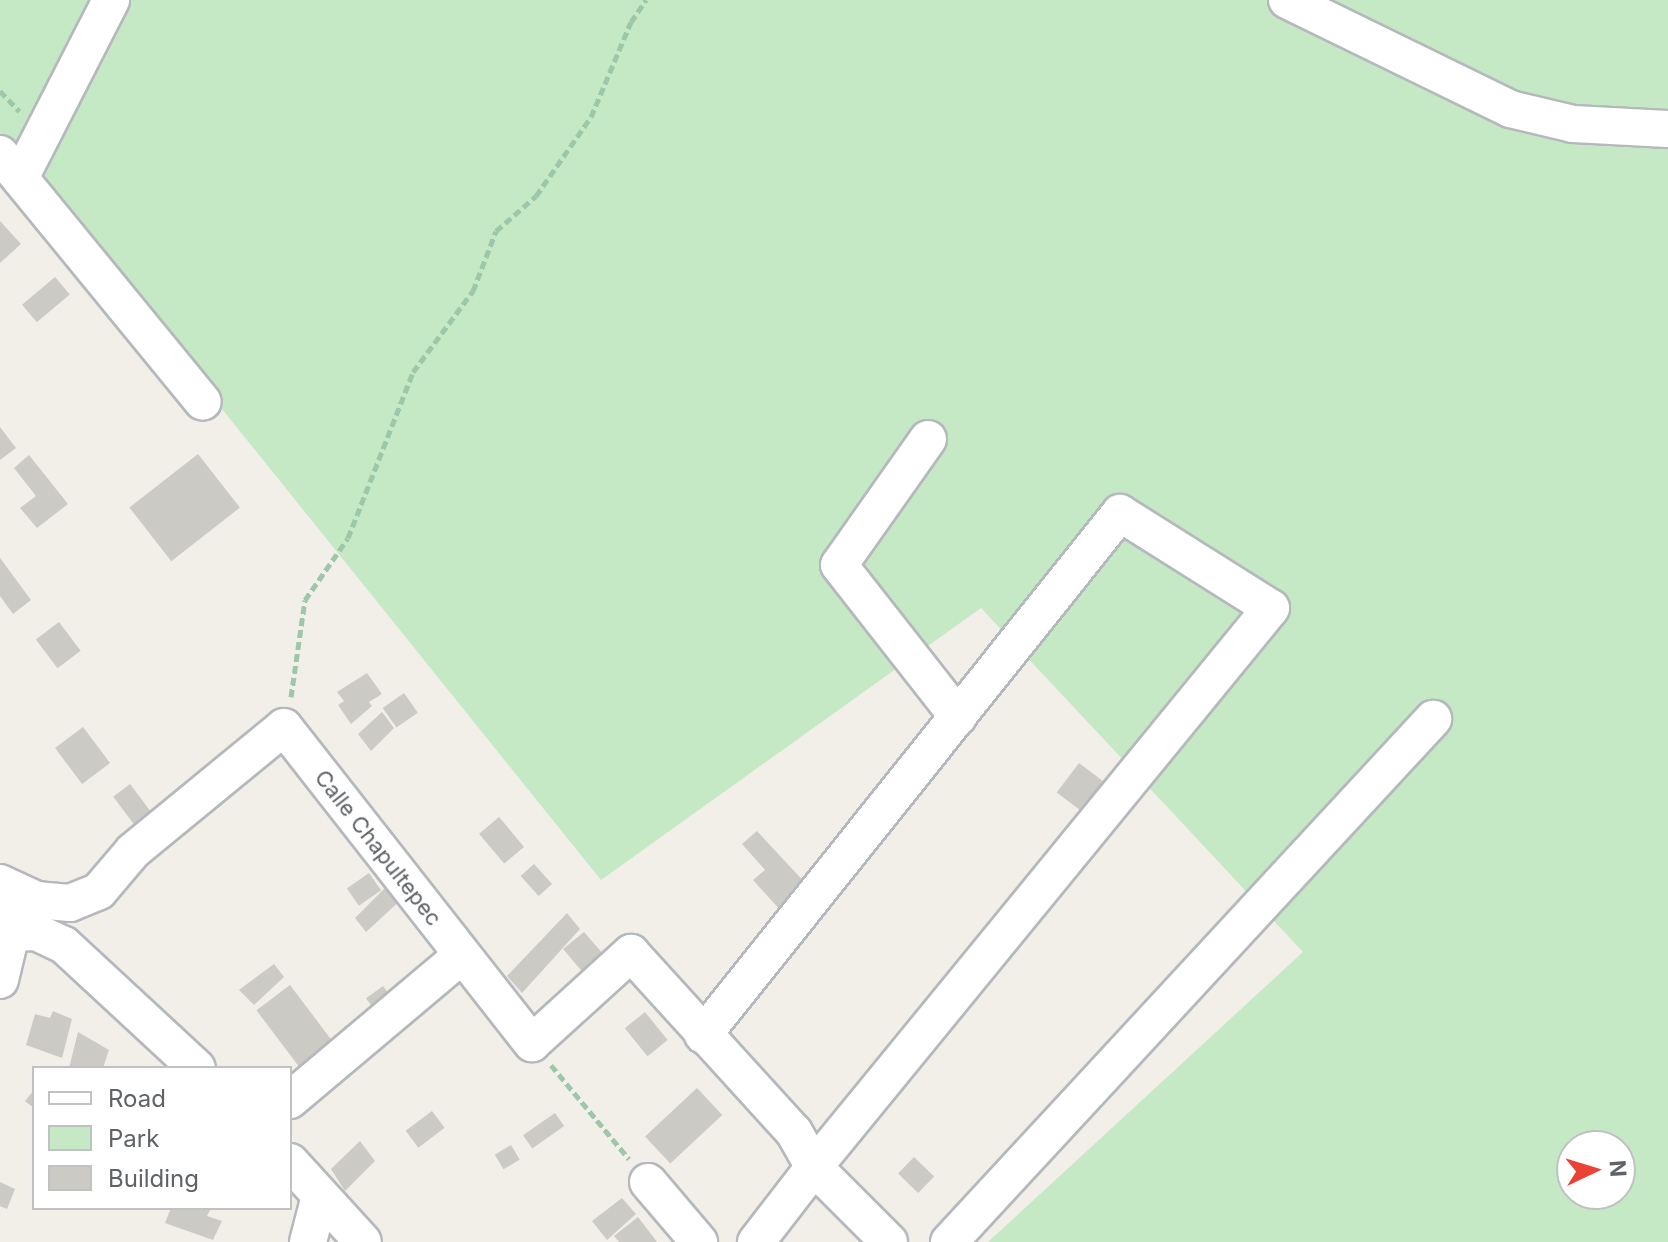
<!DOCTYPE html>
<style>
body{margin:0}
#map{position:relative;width:1668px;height:1242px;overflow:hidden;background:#f1efe8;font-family:Inter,sans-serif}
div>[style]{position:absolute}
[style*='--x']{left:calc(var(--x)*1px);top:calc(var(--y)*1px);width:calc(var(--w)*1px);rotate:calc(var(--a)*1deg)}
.green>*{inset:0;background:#c5e8c5}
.building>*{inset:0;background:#cccac5;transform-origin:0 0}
.path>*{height:5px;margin-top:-2.5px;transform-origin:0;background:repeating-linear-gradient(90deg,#9cc7a9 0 8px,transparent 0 12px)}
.roads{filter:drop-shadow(2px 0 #b5b8bc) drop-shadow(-2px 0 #b5b8bc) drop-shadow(0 2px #b5b8bc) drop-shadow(0 -2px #b5b8bc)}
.street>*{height:36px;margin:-18px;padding:0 18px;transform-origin:18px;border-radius:18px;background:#fff}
span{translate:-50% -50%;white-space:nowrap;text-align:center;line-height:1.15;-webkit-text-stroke:6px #fff;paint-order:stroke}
.street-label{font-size:22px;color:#5f6368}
.legend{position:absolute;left:32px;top:1066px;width:260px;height:144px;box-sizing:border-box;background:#fff;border:2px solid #bfc1c3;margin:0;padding:10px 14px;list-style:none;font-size:24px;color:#5f6368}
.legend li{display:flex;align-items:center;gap:16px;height:40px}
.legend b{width:40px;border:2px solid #bfc1c3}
.north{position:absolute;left:1556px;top:1130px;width:80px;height:80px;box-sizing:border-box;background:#fff;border:2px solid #bfc1c3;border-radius:50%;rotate:86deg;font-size:22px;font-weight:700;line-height:32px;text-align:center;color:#5f6368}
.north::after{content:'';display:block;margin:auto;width:28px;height:36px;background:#ea4335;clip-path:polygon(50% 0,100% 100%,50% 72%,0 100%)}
</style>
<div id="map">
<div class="green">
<i style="clip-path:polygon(evenodd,0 0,1668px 0,1668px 1242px,988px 1242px,1303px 952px,981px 608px,601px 880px,0 133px,0 0,1572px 1146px,1620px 1146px,1620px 1194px,1572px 1194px,1572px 1146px)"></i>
</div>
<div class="building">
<i style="clip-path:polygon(0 221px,21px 244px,0 263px)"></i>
<i style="left:55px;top:277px;width:23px;height:43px;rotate:50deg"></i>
<i style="clip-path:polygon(0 427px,16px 448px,0 460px)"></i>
<i style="left:198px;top:454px;width:68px;height:87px;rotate:52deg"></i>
<i style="clip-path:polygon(29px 455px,68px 504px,37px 528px,20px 508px,36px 496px,14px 468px)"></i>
<i style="clip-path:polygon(0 558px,31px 600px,13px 614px,0 596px)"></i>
<i style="left:59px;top:622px;width:36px;height:29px;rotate:53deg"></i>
<i style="clip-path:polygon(367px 673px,382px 694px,369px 702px,372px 706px,351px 724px,338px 705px,344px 701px,337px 692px)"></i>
<i style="left:404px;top:693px;width:24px;height:26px;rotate:55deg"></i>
<i style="clip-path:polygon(382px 712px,394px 728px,371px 751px,358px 734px)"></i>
<i style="left:83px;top:727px;width:45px;height:35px;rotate:53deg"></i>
<i style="left:1079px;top:763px;width:43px;height:37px;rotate:37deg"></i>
<i style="left:130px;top:784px;width:36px;height:21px;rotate:53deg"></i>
<i style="left:499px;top:817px;width:39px;height:26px;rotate:50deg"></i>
<i style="clip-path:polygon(757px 831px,809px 887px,782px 912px,753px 880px,765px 870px,742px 844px)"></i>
<i style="left:534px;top:864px;width:27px;height:18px;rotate:48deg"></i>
<i style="left:369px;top:873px;width:21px;height:27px;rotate:55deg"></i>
<i style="clip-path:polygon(390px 883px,403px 898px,366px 932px,355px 918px)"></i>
<i style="clip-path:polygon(567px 913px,580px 929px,522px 993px,507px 976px)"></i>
<i style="clip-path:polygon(584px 932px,612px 964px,586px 976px,563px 949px)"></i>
<i style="clip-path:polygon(274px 964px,284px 977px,254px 1005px,239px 990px)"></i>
<i style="left:290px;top:985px;width:79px;height:42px;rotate:53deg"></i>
<i style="left:383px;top:986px;width:14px;height:21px;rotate:54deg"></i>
<i style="clip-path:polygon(53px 1011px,72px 1019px,62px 1058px,26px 1045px,35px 1014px,50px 1018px)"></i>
<i style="left:645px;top:1012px;width:36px;height:26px;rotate:51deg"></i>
<i style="clip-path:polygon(78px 1032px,109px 1050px,103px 1068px,69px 1068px)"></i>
<i style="left:697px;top:1088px;width:37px;height:71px;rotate:47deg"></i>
<i style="clip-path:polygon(34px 1090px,34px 1108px,25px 1101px)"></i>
<i style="left:432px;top:1111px;width:21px;height:33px;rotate:53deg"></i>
<i style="left:555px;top:1113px;width:16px;height:39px;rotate:55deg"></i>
<i style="clip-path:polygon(360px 1141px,375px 1161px,345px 1191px,331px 1169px)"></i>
<i style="left:511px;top:1145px;width:17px;height:19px;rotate:59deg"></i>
<i style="left:914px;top:1157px;width:28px;height:23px;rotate:44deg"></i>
<i style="clip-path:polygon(0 1182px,15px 1189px,7px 1209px,0 1206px)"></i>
<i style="clip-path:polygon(622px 1198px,636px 1214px,607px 1240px,592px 1221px)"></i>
<i style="clip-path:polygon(171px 1208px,211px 1208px,207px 1216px,222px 1221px,213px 1240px,165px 1223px)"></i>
<i style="clip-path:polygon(638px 1217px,657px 1242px,619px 1242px,614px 1236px)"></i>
</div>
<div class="path">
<i style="--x:0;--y:91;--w:28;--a:46"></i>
<i style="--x:291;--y:697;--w:98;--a:-81.8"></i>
<i style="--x:305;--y:600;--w:75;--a:-55.3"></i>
<i style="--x:348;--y:538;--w:178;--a:-68.6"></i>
<i style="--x:413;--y:372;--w:101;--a:-53.5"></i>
<i style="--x:473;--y:291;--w:64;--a:-69"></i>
<i style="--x:496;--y:231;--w:53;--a:-41.2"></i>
<i style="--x:536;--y:196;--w:96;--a:-55.2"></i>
<i style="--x:591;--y:117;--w:103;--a:-67.2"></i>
<i style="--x:631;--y:22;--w:27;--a:-56"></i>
<i style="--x:551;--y:1065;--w:122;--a:50.3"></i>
</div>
<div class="roads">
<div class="street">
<i style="--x:1287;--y:0;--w:248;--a:26"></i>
<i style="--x:1510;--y:109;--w:65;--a:13.4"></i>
<i style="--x:1573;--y:124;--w:95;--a:3"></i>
<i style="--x:0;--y:154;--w:320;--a:50.7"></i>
<i style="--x:20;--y:178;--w:200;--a:-62.9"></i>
<i style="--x:928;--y:439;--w:154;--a:125.2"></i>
<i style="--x:839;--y:565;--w:193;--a:51.9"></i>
<i style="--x:0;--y:883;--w:40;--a:25"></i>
<i style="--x:36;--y:900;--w:34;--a:5"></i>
<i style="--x:70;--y:903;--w:31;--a:-22"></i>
<i style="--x:99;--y:891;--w:52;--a:-49.6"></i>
<i style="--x:133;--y:851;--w:195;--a:-39.4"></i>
<i style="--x:284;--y:727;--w:402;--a:51.9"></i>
<i style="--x:532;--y:1043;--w:134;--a:-42.3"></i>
<i style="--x:631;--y:953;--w:242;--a:47.7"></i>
<i style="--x:794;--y:1132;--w:40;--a:60.3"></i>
<i style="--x:814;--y:1167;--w:106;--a:45"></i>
<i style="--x:11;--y:933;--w:25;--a:-2"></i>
<i style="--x:36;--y:932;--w:31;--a:25"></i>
<i style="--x:64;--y:945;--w:181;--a:42.8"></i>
<i style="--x:0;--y:980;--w:48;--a:-76.8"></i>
<i style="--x:11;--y:933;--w:22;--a:-103"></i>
<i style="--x:703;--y:1035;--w:668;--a:-51.38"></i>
<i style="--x:1120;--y:513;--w:178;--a:32.2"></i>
<i style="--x:1271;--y:608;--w:722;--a:129.27"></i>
<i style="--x:814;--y:1167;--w:95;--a:127.7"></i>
<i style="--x:290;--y:1100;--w:224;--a:-40.1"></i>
<i style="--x:290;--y:1162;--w:108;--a:47.6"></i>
<i style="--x:648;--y:1182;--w:79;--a:49.6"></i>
<i style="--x:308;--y:1242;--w:48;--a:-75.4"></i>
<i style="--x:949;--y:1242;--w:713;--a:-47.22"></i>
</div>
</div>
<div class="street-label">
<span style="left:378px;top:848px;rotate:52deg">Calle Chapultepec</span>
</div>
<ul class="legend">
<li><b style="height:10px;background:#fff"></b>Road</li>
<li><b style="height:22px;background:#c5e8c5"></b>Park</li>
<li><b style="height:22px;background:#cccac5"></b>Building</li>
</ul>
<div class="north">N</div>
</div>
